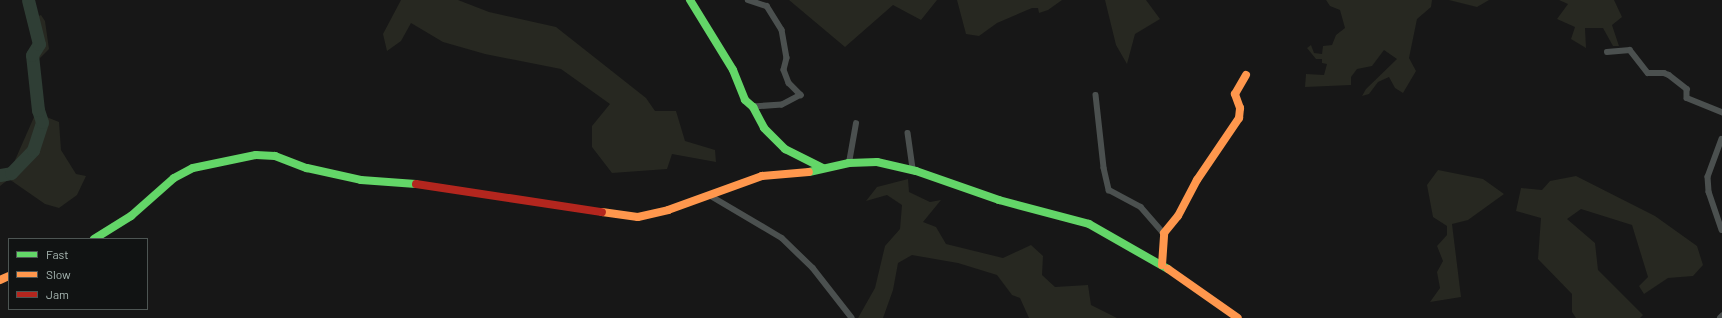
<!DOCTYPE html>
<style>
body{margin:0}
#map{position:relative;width:1722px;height:318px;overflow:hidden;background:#171717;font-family:Barlow,sans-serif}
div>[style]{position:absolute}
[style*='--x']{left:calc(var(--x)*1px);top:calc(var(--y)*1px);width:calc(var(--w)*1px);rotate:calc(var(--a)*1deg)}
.green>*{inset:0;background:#272821}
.river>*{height:13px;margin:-6.5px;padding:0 6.5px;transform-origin:6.5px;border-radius:6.5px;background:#2f3e35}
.street>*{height:5.5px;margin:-2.75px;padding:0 2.75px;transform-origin:2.75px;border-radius:2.75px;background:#4b504f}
.fast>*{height:8px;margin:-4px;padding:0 4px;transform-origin:4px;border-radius:4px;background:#63d668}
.slow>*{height:8px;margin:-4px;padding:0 4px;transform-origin:4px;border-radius:4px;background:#ff974d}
.jam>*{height:8px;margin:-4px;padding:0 4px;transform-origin:4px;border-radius:4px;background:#b3261e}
span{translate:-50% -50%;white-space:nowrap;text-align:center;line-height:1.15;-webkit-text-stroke:3px #111313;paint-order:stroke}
.legend{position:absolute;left:8px;top:238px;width:140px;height:72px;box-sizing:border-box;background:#111313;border:1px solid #4d5553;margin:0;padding:5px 7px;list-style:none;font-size:12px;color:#a8b7b2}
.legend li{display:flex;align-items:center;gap:8px;height:20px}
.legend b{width:20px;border:1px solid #4d5553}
</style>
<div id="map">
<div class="green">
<i style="clip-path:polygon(401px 0,458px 0,489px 12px,556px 27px,646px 98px,655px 111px,676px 111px,685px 141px,715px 150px,716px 162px,672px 154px,667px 169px,612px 173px,592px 147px,592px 126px,610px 104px,561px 69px,485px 54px,443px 42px,411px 23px,401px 41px,387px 51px,383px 34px)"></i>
<i style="clip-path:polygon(789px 0,937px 0,921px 20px,893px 5px,845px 47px)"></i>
<i style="clip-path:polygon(957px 0,1062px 0,1048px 10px,1039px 13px,1038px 8px,1032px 8px,997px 23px,979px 36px,966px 34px)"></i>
<i style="clip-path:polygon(1105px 0,1146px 0,1160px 19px,1135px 34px,1127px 64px,1116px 45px)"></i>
<i style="clip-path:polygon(1326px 0,1432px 0,1431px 7px,1417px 19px,1409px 58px,1416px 71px,1403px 93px,1395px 88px,1389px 77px,1378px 82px,1369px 94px,1362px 96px,1366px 89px,1397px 59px,1384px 50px,1372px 66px,1357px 69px,1351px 77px,1351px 85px,1305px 87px,1306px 74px,1324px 75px,1327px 64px,1322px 63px,1322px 59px,1316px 59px,1307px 48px,1311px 45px,1314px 53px,1322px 54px,1323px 46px,1332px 45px,1336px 35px,1345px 28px,1340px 10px,1330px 6px)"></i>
<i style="clip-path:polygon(1449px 0,1489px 0,1477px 7px)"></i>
<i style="clip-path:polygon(1559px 0,1614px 0,1622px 17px,1612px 25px,1619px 46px,1613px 46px,1603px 28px,1585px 28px,1586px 48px,1571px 39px,1575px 27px,1557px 19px,1568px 4px)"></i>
<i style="clip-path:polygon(41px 15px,45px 21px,49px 49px,38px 60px,44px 116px,59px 122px,61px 150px,76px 174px,86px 176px,77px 195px,59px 208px,45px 204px,9px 179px,0 186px,0 172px,12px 167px,34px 117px,33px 85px,35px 54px,44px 47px,40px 34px,33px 33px,31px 19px)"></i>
<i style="clip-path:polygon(1438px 170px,1483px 179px,1504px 194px,1468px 220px,1452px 224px,1461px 297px,1430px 302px,1440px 288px,1437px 272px,1443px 261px,1437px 246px,1447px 235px,1447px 226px,1433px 217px,1427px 185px)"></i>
<i style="clip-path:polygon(1576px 176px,1655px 216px,1697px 246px,1703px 265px,1693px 276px,1668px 278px,1644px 294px,1639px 286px,1648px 277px,1632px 225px,1581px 209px,1567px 219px,1595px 243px,1598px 270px,1643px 315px,1640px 318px,1576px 318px,1572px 312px,1572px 294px,1538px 259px,1541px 218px,1516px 211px,1521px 188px,1542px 190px,1550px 181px)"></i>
<i style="clip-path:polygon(908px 179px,909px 192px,930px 202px,941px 200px,923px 222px,936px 227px,946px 244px,1003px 258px,1031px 245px,1043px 256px,1042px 275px,1055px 287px,1088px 285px,1091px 305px,1117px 318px,1029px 318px,1020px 298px,1012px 295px,997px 275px,958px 263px,912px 255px,898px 263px,893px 290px,883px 318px,858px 318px,875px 288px,885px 246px,900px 229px,902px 205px,887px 195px,866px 201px,877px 187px)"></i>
</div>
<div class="river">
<i style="--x:0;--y:175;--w:11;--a:-10"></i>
<i style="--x:11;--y:173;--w:32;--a:-46"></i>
<i style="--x:33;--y:150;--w:29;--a:-72"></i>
<i style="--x:42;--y:122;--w:13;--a:-108"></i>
<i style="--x:38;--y:110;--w:55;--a:-96.2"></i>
<i style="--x:32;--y:55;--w:13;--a:-58"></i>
<i style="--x:39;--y:44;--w:45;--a:-104"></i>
</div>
<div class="street">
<i style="--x:748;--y:0;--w:20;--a:18"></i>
<i style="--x:767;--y:6;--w:28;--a:58"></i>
<i style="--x:782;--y:30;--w:28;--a:80"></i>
<i style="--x:787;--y:58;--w:12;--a:104"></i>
<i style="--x:784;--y:70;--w:14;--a:69"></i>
<i style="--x:789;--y:83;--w:17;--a:45"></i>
<i style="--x:801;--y:95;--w:21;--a:152"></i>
<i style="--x:782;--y:105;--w:29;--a:176"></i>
<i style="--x:1607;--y:52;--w:23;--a:-5"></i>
<i style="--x:1630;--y:50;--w:29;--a:52"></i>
<i style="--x:1648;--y:73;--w:16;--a:0"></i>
<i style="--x:1664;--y:73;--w:5;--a:22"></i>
<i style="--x:1669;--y:75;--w:23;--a:38"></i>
<i style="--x:1687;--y:89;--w:9;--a:90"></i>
<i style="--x:1687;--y:98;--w:38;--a:22"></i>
<i style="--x:1096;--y:95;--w:73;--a:83.7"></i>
<i style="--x:1104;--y:168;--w:23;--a:77"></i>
<i style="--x:1109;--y:190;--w:36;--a:28"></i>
<i style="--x:1141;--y:207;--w:35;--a:49"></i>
<i style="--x:908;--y:133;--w:37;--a:82"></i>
<i style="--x:1722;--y:139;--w:40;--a:110.2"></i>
<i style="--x:1708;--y:177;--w:15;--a:86"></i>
<i style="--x:1709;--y:192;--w:40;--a:71.1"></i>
<i style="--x:849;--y:163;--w:40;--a:-80"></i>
<i style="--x:711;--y:196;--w:82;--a:30.6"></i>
<i style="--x:782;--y:238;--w:43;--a:44.1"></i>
<i style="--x:813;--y:268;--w:63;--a:52"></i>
<i style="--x:1720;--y:318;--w:3;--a:-45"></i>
</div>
<div class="fast">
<i style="--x:690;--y:0;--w:82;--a:58.4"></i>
<i style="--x:733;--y:70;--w:32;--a:68"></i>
<i style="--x:745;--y:100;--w:11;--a:41"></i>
<i style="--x:753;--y:107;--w:24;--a:62"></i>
<i style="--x:764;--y:128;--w:30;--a:45"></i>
<i style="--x:785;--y:149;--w:42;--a:26.6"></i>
<i style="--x:809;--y:172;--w:41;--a:-12.7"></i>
<i style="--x:849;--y:163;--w:28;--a:-2"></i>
<i style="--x:877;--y:162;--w:40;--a:13"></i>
<i style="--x:916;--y:171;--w:88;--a:19.3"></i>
<i style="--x:999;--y:200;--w:93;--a:14.9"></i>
<i style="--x:1089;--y:224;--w:91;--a:29.7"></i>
<i style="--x:94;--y:239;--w:44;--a:-31.9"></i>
<i style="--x:131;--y:216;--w:57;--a:-41.5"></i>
<i style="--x:174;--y:178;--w:21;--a:-28"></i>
<i style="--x:193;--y:168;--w:64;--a:-11.7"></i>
<i style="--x:256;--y:155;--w:19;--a:3"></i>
<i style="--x:275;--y:156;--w:34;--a:21"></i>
<i style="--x:307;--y:168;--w:55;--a:12.5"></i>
<i style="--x:361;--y:180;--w:55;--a:4.2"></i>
</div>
<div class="slow">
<i style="--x:602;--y:212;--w:36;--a:8"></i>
<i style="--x:638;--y:217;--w:31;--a:-13"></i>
<i style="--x:668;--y:210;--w:100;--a:-19.9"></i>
<i style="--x:762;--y:176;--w:47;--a:-4.9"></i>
<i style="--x:1162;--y:265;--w:32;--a:-86"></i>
<i style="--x:1164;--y:233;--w:22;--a:-51"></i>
<i style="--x:1178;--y:216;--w:41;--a:-62.2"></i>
<i style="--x:1197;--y:180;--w:75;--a:-55.9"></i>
<i style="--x:1239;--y:118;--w:10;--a:-84"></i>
<i style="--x:1240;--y:108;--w:15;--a:-110"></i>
<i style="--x:1235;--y:94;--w:22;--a:-60"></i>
<i style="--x:1168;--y:269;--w:85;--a:35"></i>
<i style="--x:0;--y:280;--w:10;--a:-24"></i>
</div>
<div class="jam">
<i style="--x:416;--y:184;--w:188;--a:8.6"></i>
</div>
<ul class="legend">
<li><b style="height:5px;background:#63d668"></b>Fast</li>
<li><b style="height:5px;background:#ff974d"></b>Slow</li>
<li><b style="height:5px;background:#b3261e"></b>Jam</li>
</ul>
</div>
